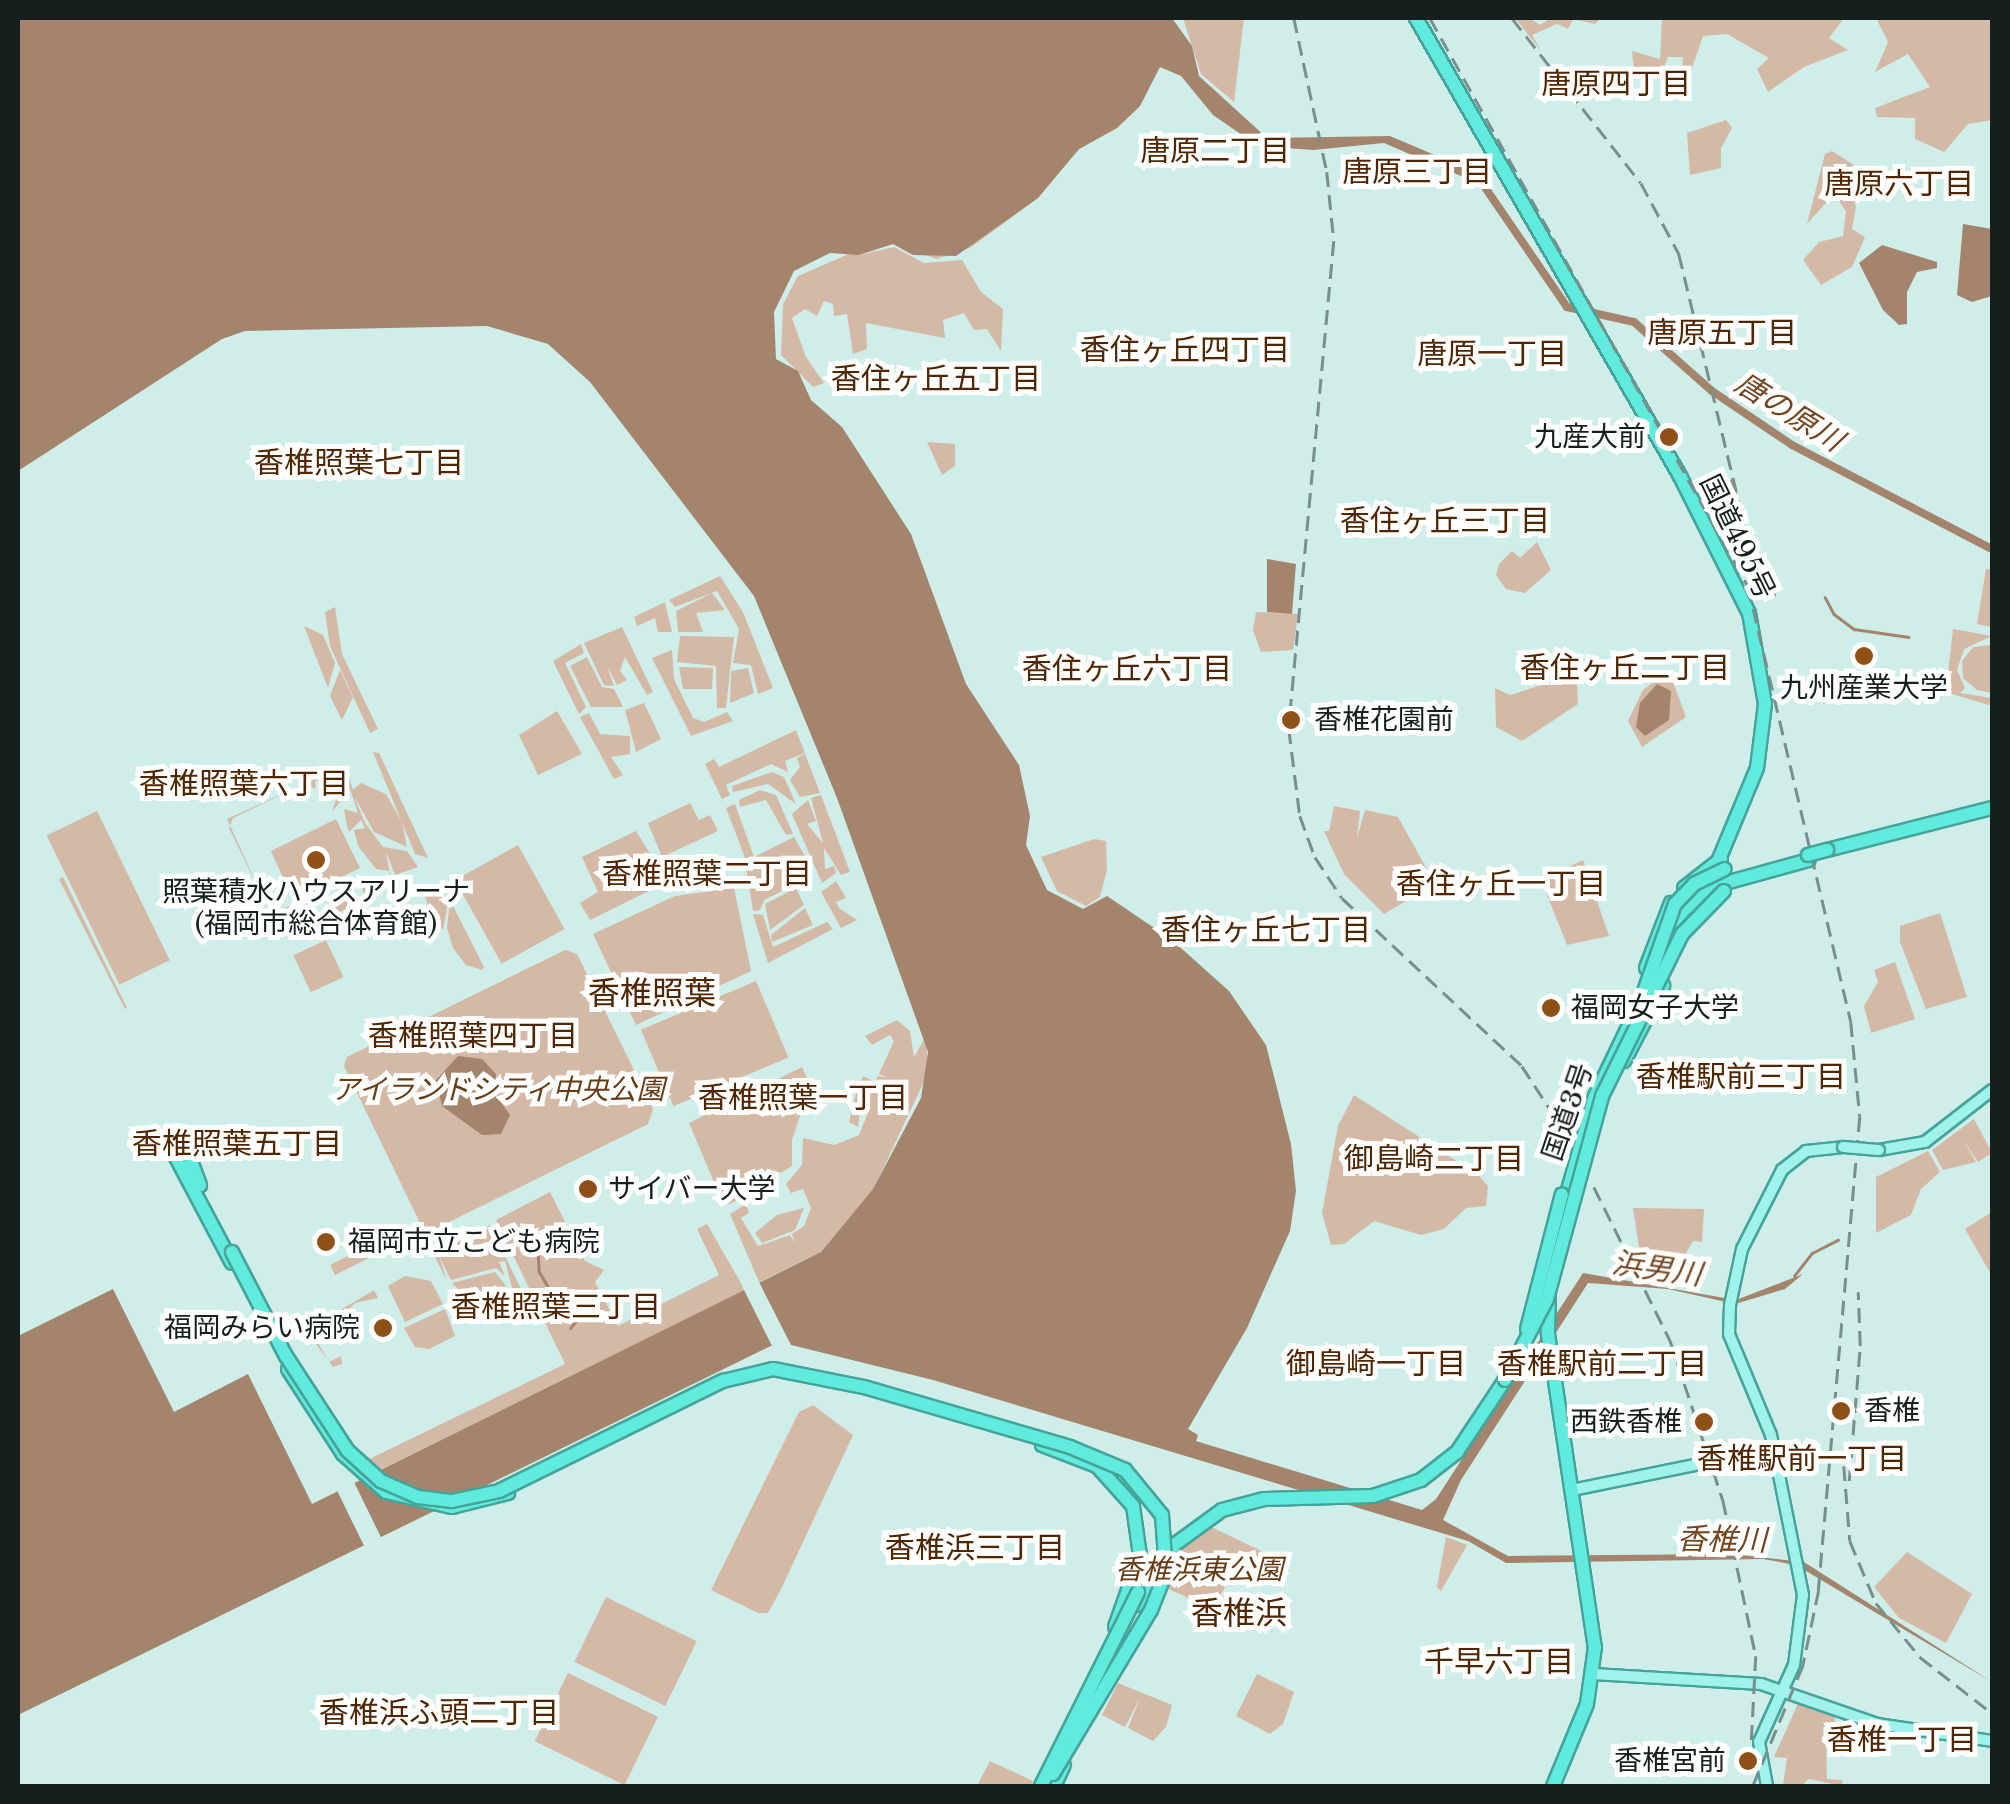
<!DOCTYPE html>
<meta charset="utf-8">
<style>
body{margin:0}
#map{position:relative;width:2010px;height:1804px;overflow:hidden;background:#cfeee9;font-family:"Libre Baskerville","Noto Sans JP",serif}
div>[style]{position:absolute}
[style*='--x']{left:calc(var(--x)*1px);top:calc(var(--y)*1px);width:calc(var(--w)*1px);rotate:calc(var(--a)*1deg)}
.green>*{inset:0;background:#d4b9a6;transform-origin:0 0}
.water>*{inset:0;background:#a4846d}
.pier>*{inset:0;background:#cfeee9;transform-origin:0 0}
.stream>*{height:2.5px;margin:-1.25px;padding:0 1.25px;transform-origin:1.25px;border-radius:1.25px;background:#a4846d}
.river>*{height:8px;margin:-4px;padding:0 4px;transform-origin:4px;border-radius:4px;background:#a4846d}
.roads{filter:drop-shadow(2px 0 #45a49a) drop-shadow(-2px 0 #45a49a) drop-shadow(0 2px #45a49a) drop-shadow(0 -2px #45a49a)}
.major>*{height:10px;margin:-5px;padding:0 5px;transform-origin:5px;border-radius:5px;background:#a0f3eb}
.highway>*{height:12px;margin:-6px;padding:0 6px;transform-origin:6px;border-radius:6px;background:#60ebdd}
.rail>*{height:2.5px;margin-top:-1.25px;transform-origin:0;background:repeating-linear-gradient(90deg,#798f8c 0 15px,transparent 0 23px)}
.bridges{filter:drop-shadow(2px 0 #45a49a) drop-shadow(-2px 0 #45a49a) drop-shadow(0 2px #45a49a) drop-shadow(0 -2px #45a49a)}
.major-bridge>*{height:10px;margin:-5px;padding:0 5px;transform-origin:5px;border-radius:5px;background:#a0f3eb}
.highway-bridge>*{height:12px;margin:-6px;padding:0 6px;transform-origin:6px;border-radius:6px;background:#60ebdd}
.dots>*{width:28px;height:28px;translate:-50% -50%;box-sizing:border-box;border:5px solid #fff;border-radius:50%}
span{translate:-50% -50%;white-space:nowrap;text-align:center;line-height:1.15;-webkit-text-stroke:10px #fff;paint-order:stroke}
.poi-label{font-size:28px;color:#141f1e}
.right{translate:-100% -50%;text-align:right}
.left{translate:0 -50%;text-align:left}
.street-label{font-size:28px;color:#141f1e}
.park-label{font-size:28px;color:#683b14;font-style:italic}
.neighbourhood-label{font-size:30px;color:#502600}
.water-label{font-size:30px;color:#72441f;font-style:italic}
.quarter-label{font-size:32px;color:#502600}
.frame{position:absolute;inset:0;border:20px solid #141f1e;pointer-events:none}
</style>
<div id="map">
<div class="green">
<i style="clip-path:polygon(1183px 18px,1244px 18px,1234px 102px,1201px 74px)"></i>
<i style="clip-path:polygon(1515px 18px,1549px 18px,1531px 19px,1540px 25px,1551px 18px,1601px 18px,1595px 24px,1573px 19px,1568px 29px,1557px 24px,1532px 35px,1542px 52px)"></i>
<i style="clip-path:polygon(1662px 18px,1844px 18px,1829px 38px,1848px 50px,1804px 67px,1768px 92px,1757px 69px,1769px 58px,1727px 34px,1703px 36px,1692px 68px,1682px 68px,1683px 57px,1668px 57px,1664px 68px,1634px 69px,1632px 51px,1660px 59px)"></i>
<i style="clip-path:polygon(1876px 18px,1992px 18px,1992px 120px,1968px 124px,1944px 152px,1915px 139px,1915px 118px,1877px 117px,1875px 108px,1930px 87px,1908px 54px,1875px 72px,1888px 42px)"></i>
<i style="clip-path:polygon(1042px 30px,1165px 67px,1157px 68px,1140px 106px,1117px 128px,1079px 149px,1038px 198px,970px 248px,937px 259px,893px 244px,860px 255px,894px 247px,924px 263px,962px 260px,981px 292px,1003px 309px,1001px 351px,987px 329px,974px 330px,964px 313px,943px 320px,945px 338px,866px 323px,867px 349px,853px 354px,847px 314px,834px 316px,833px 304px,824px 301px,817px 316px,805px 309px,792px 318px,806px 357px,824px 383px,813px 387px,781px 355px,783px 304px,798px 276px,874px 243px)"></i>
<i style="clip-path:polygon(1726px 120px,1732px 128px,1721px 148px,1721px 168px,1690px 175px,1687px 133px)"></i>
<i style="clip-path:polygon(1832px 151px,1854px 165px,1846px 176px,1856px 207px,1852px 229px,1865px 237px,1852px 267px,1821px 285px,1803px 260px,1819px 242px,1843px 236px,1846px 211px,1834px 194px,1807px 224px,1825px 154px)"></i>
<i style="clip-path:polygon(927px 442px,955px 444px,955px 466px,942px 475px)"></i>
<i style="clip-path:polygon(1537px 542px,1551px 570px,1525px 593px,1506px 589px,1496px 575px,1499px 564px,1512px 551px,1520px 558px)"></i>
<i style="clip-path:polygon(1986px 569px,1992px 570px,1992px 627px,1977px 624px)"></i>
<i style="clip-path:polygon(720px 576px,743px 612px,773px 688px,758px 694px,751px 665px,733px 663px,739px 629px,717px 591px,675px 607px,669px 600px)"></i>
<i style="clip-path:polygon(712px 593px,725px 610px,696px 613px,703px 632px,678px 632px,676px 611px)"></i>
<i style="clip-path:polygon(665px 602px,672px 632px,658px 632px,655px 618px,637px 626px,634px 617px)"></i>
<i style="clip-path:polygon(335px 607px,342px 654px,378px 729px,370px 733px,330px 646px,325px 612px)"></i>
<i style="clip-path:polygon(1256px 612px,1298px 614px,1293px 650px,1261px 652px,1253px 630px)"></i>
<i style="clip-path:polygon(304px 626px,323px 635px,335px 663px,328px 688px)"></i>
<i style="clip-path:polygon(622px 627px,653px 692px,647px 695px,625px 657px,620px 671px,627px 680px,617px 685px,607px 666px,614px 686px,604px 685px,584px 643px)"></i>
<i style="clip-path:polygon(1953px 629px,1992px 636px,1964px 649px,1957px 670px,1965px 688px,1960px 693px,1992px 698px,1992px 706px,1946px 692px)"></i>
<i style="clip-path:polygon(680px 636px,734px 637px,726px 708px,717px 708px,716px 666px,677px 662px)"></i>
<i style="clip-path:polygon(581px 644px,584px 653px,565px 663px,586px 707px,579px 714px,553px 661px)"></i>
<i style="clip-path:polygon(1992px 645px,1992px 693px,1977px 690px,1963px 678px,1962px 661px,1973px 647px)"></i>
<i style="clip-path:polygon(672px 650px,674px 679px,693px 718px,704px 722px,727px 712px,733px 721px,691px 736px,652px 658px)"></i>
<i style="clip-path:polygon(587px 657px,602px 687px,614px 689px,623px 707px,591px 707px,570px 666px)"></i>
<i style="clip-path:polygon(679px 667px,713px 668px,712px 689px,683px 689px)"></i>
<i style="clip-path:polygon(748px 668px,754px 693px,730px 703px,731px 671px)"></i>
<i style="clip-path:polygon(340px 670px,353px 697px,342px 720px,330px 696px)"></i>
<i style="clip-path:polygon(1669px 671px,1686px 717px,1642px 747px,1628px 721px,1643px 690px)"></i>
<i style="clip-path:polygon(1564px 678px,1577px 683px,1578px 704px,1522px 741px,1496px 727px,1495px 688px,1510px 695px)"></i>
<i style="clip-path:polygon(644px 703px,661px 739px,636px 752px,625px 710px)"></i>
<i style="clip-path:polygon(557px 711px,582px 754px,538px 775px,519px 735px)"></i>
<i style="clip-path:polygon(589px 713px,600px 734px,630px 736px,630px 754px,611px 757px,623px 775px,614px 779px,580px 717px)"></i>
<i style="clip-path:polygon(796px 730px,805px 753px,785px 761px,788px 772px,771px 764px,726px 785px,730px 795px,722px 799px,705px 764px,714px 759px,719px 767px)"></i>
<i style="clip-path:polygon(373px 752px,379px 753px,428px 858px,415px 854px)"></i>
<i style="clip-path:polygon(805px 754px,820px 793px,800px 797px,790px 780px,800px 767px,797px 758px)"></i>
<i style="clip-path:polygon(evenodd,338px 769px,348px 774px,353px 790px,361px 783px,386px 794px,402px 822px,407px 847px,374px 832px,354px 796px,365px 823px,383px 847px,407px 851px,418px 867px,395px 875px,386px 852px,391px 880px,384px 891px,288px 937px,280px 935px,227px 819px,338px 769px,325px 774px,337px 797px,332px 812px,350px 789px,358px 813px,344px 809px,347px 826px,349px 832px,361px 820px,365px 828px,354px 830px,358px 846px,376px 869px,389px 871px,389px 882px,382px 889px,361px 886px,366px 898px,350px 896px,331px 905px,329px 915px,311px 925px,303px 919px,284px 935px,276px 923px,287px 920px,291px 905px,271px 914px,229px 828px,233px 818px,306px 783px,315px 789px,316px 777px,331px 797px,325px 774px)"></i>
<i style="clip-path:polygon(772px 772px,784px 777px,796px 804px,768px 784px,733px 792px,732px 786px)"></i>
<i style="clip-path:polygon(760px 790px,776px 795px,793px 834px,786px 835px,766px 800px,740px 807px,739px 800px)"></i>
<i style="clip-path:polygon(821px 795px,850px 872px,841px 875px,824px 848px,825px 869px,834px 866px,836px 873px,822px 883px,792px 814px,808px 800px,816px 821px,807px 824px,823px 843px,811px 798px)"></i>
<i style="clip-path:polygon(690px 803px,699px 820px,710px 815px,718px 831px,662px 857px,648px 823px)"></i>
<i style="clip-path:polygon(735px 804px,754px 857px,794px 837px,805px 856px,808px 878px,764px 900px,760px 910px,753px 911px,744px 855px,726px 808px)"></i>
<i style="clip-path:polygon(1334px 806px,1360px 811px,1357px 838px,1365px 810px,1398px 817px,1435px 884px,1384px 914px,1344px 874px,1324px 831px,1329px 831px)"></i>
<i style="left:97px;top:811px;width:166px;height:56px;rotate:64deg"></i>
<i style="clip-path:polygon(336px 819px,360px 868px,297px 899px,309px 895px,296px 907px,271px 851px)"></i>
<i style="clip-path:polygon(636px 831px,667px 882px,590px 920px,580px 903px,598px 892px,582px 857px)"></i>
<i style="clip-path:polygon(1094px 839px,1106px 841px,1107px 870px,1100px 897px,1086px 906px,1057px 891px,1041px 857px)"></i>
<i style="left:518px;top:845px;width:96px;height:72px;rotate:61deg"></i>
<i style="clip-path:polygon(1583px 860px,1609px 936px,1567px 945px,1541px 880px)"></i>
<i style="clip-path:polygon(63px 877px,127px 1008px,125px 1009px,59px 879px)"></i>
<i style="clip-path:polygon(836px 881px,846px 898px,836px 902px,839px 908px,857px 920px,841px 928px,821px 892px)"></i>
<i style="clip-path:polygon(443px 885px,447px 909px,443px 930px,430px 915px,425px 895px)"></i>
<i style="clip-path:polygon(734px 888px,751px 971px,636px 1025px,593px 934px,675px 896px)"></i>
<i style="clip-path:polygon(796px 888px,804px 905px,770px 930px,765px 904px)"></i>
<i style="clip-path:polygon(450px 900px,484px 967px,482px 970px,466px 965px,453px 948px,447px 928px)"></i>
<i style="clip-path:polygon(805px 908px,813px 925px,772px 942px,771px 935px)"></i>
<i style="clip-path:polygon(1940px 913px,1967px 997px,1926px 1009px,1900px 942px,1900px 926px)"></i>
<i style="clip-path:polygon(753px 914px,763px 915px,773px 947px,827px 922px,833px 929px,768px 963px)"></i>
<i style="left:326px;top:940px;width:41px;height:36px;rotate:65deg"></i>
<i style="clip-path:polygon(565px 950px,577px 954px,653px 1109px,648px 1124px,433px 1230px,421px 1225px,344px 1066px,347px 1057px)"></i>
<i style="clip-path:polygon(1895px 962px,1915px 1019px,1871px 1033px,1864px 1006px,1878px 982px,1874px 970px)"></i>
<i style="left:756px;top:981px;width:83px;height:125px;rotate:67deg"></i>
<i style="clip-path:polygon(897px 1020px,910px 1031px,914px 1057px,926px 1036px,928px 1073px,874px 1188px,821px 1252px,759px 1282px,730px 1214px,746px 1204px,749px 1213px,741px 1218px,758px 1246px,790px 1235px,795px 1243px,792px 1234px,804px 1226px,811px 1208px,803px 1189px,791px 1193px,786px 1184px,802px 1165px,803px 1138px,834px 1145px,859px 1135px,868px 1113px,860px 1111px,858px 1127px,849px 1122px,856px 1093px,863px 1076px,871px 1080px,863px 1095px,869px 1098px,878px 1076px,888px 1078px,879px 1074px,894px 1041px,890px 1035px,872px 1045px,865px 1036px)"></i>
<i style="clip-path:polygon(802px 1067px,810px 1085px,792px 1140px,792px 1166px,730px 1204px,722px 1201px,689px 1123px)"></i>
<i style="clip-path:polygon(1354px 1095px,1477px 1174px,1488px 1186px,1486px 1206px,1466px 1208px,1444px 1229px,1421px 1235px,1374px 1221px,1344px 1244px,1331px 1245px,1322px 1213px,1338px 1126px)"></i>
<i style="clip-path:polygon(1974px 1119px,1992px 1153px,1978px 1162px,1963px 1140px,1976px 1162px,1943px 1170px,1932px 1150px)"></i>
<i style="clip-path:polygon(1928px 1151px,1940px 1172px,1921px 1189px,1911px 1215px,1876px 1233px,1876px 1177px)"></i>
<i style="clip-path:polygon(550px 1192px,585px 1261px,604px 1270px,595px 1282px,618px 1326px,719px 1275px,697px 1229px,707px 1224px,745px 1290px,366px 1477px,359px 1464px,565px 1364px,536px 1304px,521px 1311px,530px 1290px,496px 1220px)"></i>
<i style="clip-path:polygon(804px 1208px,795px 1230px,762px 1243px,755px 1233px,777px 1215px)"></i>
<i style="clip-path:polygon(1633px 1208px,1704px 1209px,1702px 1242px,1693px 1241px,1682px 1260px,1651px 1262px,1639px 1247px)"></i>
<i style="clip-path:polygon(1992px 1212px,1992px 1276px,1965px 1229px)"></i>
<i style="clip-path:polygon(490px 1225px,522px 1291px,517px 1305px,501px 1313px,498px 1306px,513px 1303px,514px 1295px,505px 1261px,499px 1262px,505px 1276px,496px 1268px,451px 1280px,439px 1256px,447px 1281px,434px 1255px)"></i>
<i style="clip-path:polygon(379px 1228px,393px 1237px,393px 1246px,335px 1275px,330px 1265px,377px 1241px)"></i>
<i style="clip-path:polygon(495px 1272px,506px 1286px,489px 1297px,496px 1316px,487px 1320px,452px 1283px)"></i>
<i style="clip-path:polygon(405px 1276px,431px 1281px,443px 1304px,405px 1322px,388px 1286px)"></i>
<i style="clip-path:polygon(374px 1290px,378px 1298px,355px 1303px,318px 1343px,329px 1362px,341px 1356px,342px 1364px,333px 1367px,314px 1341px,322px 1321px)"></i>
<i style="clip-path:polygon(445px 1309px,455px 1336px,429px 1349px,415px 1347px,404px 1328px)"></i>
<i style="clip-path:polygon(813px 1405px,853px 1435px,782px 1587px,768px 1613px,758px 1613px,711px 1590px,799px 1412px)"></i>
<i style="clip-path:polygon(1209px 1526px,1274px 1557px,1232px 1576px,1212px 1609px,1156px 1583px,1171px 1553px)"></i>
<i style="clip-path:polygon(1446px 1537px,1467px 1545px,1441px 1591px,1437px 1587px)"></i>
<i style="clip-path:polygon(1907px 1552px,1972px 1594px,1946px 1643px,1899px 1618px,1874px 1587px)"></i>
<i style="left:606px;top:1597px;width:101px;height:72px;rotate:26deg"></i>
<i style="left:568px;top:1673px;width:100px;height:76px;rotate:26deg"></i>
<i style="clip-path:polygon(1257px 1674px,1294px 1692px,1283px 1724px,1270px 1734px,1236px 1716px)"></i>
<i style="clip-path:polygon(1118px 1683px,1172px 1705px,1166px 1727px,1153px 1741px,1128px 1728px,1140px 1698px,1125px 1727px,1102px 1715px)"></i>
<i style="clip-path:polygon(1800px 1699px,1833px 1712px,1838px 1733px,1826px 1742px,1827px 1779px,1842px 1780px,1843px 1786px,1809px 1779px,1801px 1786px,1783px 1786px,1787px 1758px,1774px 1757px)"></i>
<i style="clip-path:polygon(990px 1761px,1033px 1781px,1032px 1786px,977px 1786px)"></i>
</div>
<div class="water">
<i style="clip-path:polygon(18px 18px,1172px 18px,1192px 46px,1199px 76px,1267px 138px,1390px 136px,1470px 170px,1461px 176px,1384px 143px,1313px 150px,1258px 146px,1213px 115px,1181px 76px,1160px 67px,1140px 106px,1117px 128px,1079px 149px,1038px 198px,956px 256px,913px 255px,893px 244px,858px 255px,830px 253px,794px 271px,774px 312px,776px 359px,798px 371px,811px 400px,842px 427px,911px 534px,966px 684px,1019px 765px,1030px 816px,1026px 845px,1047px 890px,1083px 909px,1107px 896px,1172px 940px,1229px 991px,1266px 1045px,1291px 1144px,1296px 1191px,1290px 1231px,1247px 1328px,1188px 1429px,1198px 1435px,1196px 1441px,1422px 1510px,1436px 1499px,1583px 1273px,1736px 1300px,1803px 1274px,1785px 1289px,1735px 1304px,1668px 1289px,1588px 1283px,1461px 1480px,1443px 1520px,1508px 1556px,1731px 1554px,1804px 1562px,1992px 1682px,1796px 1565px,1763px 1559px,1506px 1563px,1468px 1541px,933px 1380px,779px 1342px,18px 1715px,18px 1336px,113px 1289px,174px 1412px,248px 1374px,312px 1504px,821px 1252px,873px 1189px,921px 1098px,928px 1052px,837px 798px,754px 596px,590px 382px,548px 344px,487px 326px,245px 331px,222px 339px,18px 471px)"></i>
<i style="clip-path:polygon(1963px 224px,1992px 229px,1992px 296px,1972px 302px,1957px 295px)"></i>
<i style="clip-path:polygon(1882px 245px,1937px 262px,1937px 268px,1917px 272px,1907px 292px,1907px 324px,1899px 325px,1883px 310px,1859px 263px)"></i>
<i style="clip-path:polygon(1267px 559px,1296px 564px,1292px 614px,1267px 612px)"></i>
<i style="clip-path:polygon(1657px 684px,1671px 691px,1669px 720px,1645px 736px,1636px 727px,1640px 703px)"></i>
<i style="clip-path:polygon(458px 1056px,482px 1059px,496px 1074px,495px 1094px,510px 1115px,501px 1134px,482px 1135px,442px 1106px,436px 1080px)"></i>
</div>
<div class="pier">
<i style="clip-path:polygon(758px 1278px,758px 1280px,792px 1347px,773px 1348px,742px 1286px)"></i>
<i style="left:354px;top:1482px;width:64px;height:19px;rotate:64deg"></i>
</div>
<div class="stream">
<i style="--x:1732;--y:480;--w:50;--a:76.2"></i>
<i style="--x:1766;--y:562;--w:34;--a:76"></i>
<i style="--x:1825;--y:597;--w:19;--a:62"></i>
<i style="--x:1834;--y:614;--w:25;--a:37"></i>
<i style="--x:1854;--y:629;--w:55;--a:8.4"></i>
<i style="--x:538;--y:1249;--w:22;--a:87"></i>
<i style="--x:539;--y:1271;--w:30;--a:60"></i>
<i style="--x:554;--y:1297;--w:33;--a:31"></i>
<i style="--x:582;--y:1314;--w:18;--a:128"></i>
<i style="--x:1794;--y:1276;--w:29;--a:-52"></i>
<i style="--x:1812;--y:1253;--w:29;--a:-27"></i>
</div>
<div class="river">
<i style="--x:1463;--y:171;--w:22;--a:32"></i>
<i style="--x:1482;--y:183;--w:150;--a:55.6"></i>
<i style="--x:1567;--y:307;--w:69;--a:12.6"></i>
<i style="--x:1634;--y:322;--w:104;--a:41.5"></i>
<i style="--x:1712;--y:391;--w:97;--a:34"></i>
<i style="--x:1792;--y:445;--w:225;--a:27.5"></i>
</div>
<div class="roads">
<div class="major">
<i style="--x:1879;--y:1150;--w:47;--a:-9.9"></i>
<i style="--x:1925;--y:1142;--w:85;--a:-37.8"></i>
<i style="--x:1572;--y:1490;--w:206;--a:-11.5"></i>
<i style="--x:1593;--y:1674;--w:168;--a:3.4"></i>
<i style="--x:1761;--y:1684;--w:123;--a:19"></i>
<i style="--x:1877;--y:1724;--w:116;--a:8.4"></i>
<i style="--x:1767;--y:1786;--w:45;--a:-100.3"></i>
<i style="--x:1759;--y:1742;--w:85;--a:-65.6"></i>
<i style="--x:1794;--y:1665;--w:71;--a:-82.7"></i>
<i style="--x:1803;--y:1595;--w:163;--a:-101.3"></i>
<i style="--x:1771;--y:1435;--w:109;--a:-112.6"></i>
<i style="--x:1729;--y:1334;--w:29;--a:-88"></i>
<i style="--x:1730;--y:1305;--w:57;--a:-77.9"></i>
<i style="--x:1742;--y:1249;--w:89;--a:-63.1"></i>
<i style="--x:1782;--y:1170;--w:31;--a:-38"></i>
<i style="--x:1806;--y:1151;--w:37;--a:-6"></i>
</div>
<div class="highway">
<i style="--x:1416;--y:18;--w:529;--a:60.04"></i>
<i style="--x:1680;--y:476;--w:153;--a:63.3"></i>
<i style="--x:1749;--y:613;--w:92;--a:80"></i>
<i style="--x:1765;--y:704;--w:64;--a:97.1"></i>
<i style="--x:1757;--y:768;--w:167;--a:112.6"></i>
<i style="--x:1827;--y:850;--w:170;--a:-14.3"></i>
<i style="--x:1718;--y:885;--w:94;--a:-15.4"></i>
<i style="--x:1684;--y:888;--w:47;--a:-38.1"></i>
<i style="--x:1671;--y:925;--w:57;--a:-48.5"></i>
<i style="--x:1664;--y:961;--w:45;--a:-68"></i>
<i style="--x:1646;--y:968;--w:70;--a:-69"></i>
<i style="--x:1624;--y:1061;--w:85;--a:-62.5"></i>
<i style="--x:185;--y:1145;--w:43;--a:69.4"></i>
<i style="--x:170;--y:1146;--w:132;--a:62.1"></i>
<i style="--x:1564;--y:1204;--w:112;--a:-74"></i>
<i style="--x:1595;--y:1096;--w:118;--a:-64.3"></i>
<i style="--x:1549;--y:1298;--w:36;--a:92"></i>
<i style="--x:1548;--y:1334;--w:317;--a:81.5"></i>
<i style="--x:1595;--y:1647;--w:58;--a:98"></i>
<i style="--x:1587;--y:1704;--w:89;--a:112.5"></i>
<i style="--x:288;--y:1369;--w:101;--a:57.1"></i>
<i style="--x:343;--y:1454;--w:57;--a:41.5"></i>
<i style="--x:386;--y:1492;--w:68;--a:12.8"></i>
<i style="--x:452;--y:1507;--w:58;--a:-14"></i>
<i style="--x:1042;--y:1445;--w:59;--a:20.9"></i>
<i style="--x:1097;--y:1466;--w:54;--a:48"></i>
<i style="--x:1133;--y:1506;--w:50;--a:82"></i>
<i style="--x:1140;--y:1556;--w:75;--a:109.4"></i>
<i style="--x:1137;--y:1605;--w:70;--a:-58.3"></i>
<i style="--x:1174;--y:1545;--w:59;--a:-36.1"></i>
<i style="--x:1222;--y:1510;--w:43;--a:-14.7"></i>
<i style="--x:1264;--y:1499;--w:109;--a:-1.6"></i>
<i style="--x:1373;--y:1496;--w:51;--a:-18.4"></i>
<i style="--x:1421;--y:1480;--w:46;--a:-37.9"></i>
<i style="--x:1457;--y:1452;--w:87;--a:-56.3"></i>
<i style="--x:1054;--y:1786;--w:23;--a:-65"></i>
</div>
</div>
<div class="rail">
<i style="--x:1294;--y:18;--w:157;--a:77.9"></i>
<i style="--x:1327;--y:172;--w:69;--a:84.2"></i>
<i style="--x:1334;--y:241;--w:490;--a:95.3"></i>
<i style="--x:1289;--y:729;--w:88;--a:82.8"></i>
<i style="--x:1300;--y:816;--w:44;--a:69.9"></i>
<i style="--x:1315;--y:857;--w:49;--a:56.6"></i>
<i style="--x:1342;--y:898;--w:246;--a:43"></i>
<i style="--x:1522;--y:1066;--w:88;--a:57"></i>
<i style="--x:1430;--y:18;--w:651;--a:60.76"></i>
<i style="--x:1748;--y:586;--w:448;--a:76.7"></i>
<i style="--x:1851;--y:1022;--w:95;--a:84.6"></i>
<i style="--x:1860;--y:1117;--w:475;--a:95"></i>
<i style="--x:1819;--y:1590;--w:78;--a:101.9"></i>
<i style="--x:1803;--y:1666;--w:130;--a:112.6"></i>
<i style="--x:1512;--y:18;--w:209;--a:52"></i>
<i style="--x:1641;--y:183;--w:81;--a:61.8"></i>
<i style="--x:1679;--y:254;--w:349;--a:76.4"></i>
<i style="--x:1594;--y:1187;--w:171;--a:63.6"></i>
<i style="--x:1670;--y:1340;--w:169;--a:71.7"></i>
<i style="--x:1723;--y:1500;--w:159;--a:78.1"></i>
<i style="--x:1756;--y:1656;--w:116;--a:93"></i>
<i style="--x:1844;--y:1466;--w:75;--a:85.4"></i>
<i style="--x:1850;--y:1541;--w:67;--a:67.2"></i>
<i style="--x:1876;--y:1603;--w:70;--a:50.8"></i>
<i style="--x:1920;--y:1657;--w:91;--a:37.9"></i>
<i style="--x:1849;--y:1481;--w:135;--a:-85.3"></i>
<i style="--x:1860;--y:1346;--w:54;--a:-92.1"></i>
</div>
<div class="bridges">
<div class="major-bridge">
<i style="--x:1843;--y:1147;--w:36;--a:5"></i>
</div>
<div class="highway-bridge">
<i style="--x:1808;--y:855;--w:20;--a:-15"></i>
<i style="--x:1641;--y:1000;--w:102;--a:-70.5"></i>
<i style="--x:1675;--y:904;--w:28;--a:-46"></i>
<i style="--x:1694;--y:884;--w:34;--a:-26"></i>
<i style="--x:232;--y:1252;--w:117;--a:62.6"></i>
<i style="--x:286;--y:1356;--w:113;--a:56.9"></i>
<i style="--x:348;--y:1451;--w:45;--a:42.3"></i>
<i style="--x:381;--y:1481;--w:40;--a:23.4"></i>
<i style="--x:418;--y:1497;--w:34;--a:7"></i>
<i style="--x:452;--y:1501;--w:48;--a:-12"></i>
<i style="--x:499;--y:1491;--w:250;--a:-26.2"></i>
<i style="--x:723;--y:1381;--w:51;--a:-13.5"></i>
<i style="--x:773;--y:1369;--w:93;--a:11.2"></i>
<i style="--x:864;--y:1387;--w:215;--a:16.2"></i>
<i style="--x:1070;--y:1447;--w:60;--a:22.7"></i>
<i style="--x:1125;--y:1470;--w:58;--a:50.6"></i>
<i style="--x:1162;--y:1515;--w:57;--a:86"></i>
<i style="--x:1166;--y:1572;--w:41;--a:111.5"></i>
<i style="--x:1151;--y:1610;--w:191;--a:120.9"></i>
<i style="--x:1527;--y:1329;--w:139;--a:-75.5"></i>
<i style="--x:1505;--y:1380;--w:91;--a:-62.6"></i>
<i style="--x:1547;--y:1299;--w:210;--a:-74.8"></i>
<i style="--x:1602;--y:1096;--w:181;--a:-63.7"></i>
<i style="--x:1682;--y:934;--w:60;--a:-45.7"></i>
<i style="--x:1041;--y:1786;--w:217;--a:-63.4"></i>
</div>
</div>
<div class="dots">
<i style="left:1669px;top:437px;background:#8f5017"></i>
<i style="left:1864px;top:656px;background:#8f5017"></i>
<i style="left:1291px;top:720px;background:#8f5017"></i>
<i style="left:316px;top:860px;background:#8f5017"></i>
<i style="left:1551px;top:1008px;background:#8f5017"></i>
<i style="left:588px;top:1189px;background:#8f5017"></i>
<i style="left:326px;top:1242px;background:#8f5017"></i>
<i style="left:383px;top:1328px;background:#8f5017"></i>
<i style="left:1841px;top:1411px;background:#8f5017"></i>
<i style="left:1704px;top:1422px;background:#8f5017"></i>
<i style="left:1748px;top:1761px;background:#8f5017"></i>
</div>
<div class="poi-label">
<span class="right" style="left:1646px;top:437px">九産大前</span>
<span style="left:1864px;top:688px">九州産業大学</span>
<span class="left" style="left:1314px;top:720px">香椎花園前</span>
<span style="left:316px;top:908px">照葉積水ハウスアリーナ<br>(福岡市総合体育館)</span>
<span class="left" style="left:1571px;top:1008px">福岡女子大学</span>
<span class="left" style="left:608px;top:1189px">サイバー大学</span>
<span class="left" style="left:348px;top:1242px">福岡市立こども病院</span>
<span class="right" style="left:360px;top:1328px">福岡みらい病院</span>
<span class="left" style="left:1864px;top:1411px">香椎</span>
<span class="right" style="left:1682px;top:1422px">西鉄香椎</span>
<span class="right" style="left:1726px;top:1761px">香椎宮前</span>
</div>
<div class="street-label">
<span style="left:1737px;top:537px;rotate:64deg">国道495号</span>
<span style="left:1568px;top:1112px;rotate:-71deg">国道3号</span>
</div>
<div class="park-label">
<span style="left:498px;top:1090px">アイランドシティ中央公園</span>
<span style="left:1199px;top:1570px">香椎浜東公園</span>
</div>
<div class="neighbourhood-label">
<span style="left:1616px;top:84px">唐原四丁目</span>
<span style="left:1215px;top:151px">唐原二丁目</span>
<span style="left:1417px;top:172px">唐原三丁目</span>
<span style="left:1899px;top:184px">唐原六丁目</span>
<span style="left:1722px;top:333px">唐原五丁目</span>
<span style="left:1185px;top:350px">香住ヶ丘四丁目</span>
<span style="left:1492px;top:354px">唐原一丁目</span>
<span style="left:936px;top:379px">香住ヶ丘五丁目</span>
<span style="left:359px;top:463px">香椎照葉七丁目</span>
<span style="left:1445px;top:521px">香住ヶ丘三丁目</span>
<span style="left:1625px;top:668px">香住ヶ丘二丁目</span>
<span style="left:1127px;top:669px">香住ヶ丘六丁目</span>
<span style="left:244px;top:784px">香椎照葉六丁目</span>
<span style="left:707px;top:874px">香椎照葉二丁目</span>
<span style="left:1501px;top:884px">香住ヶ丘一丁目</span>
<span style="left:1266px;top:930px">香住ヶ丘七丁目</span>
<span style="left:473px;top:1036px">香椎照葉四丁目</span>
<span style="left:1741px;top:1077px">香椎駅前三丁目</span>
<span style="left:803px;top:1098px">香椎照葉一丁目</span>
<span style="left:237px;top:1144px">香椎照葉五丁目</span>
<span style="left:1434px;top:1159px">御島崎二丁目</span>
<span style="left:556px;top:1307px">香椎照葉三丁目</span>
<span style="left:1376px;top:1364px">御島崎一丁目</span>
<span style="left:1602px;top:1364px">香椎駅前二丁目</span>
<span style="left:1802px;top:1459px">香椎駅前一丁目</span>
<span style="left:975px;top:1548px">香椎浜三丁目</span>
<span style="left:1499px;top:1662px">千早六丁目</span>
<span style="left:439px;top:1713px">香椎浜ふ頭二丁目</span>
<span style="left:1902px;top:1740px">香椎一丁目</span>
</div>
<div class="water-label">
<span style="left:1789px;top:412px;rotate:32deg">唐の原川</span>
<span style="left:1657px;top:1269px;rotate:8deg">浜男川</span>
<span style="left:1722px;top:1540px;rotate:1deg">香椎川</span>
</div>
<div class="quarter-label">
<span style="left:652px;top:993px">香椎照葉</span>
<span style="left:1239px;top:1613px">香椎浜</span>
</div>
<div class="frame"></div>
</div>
